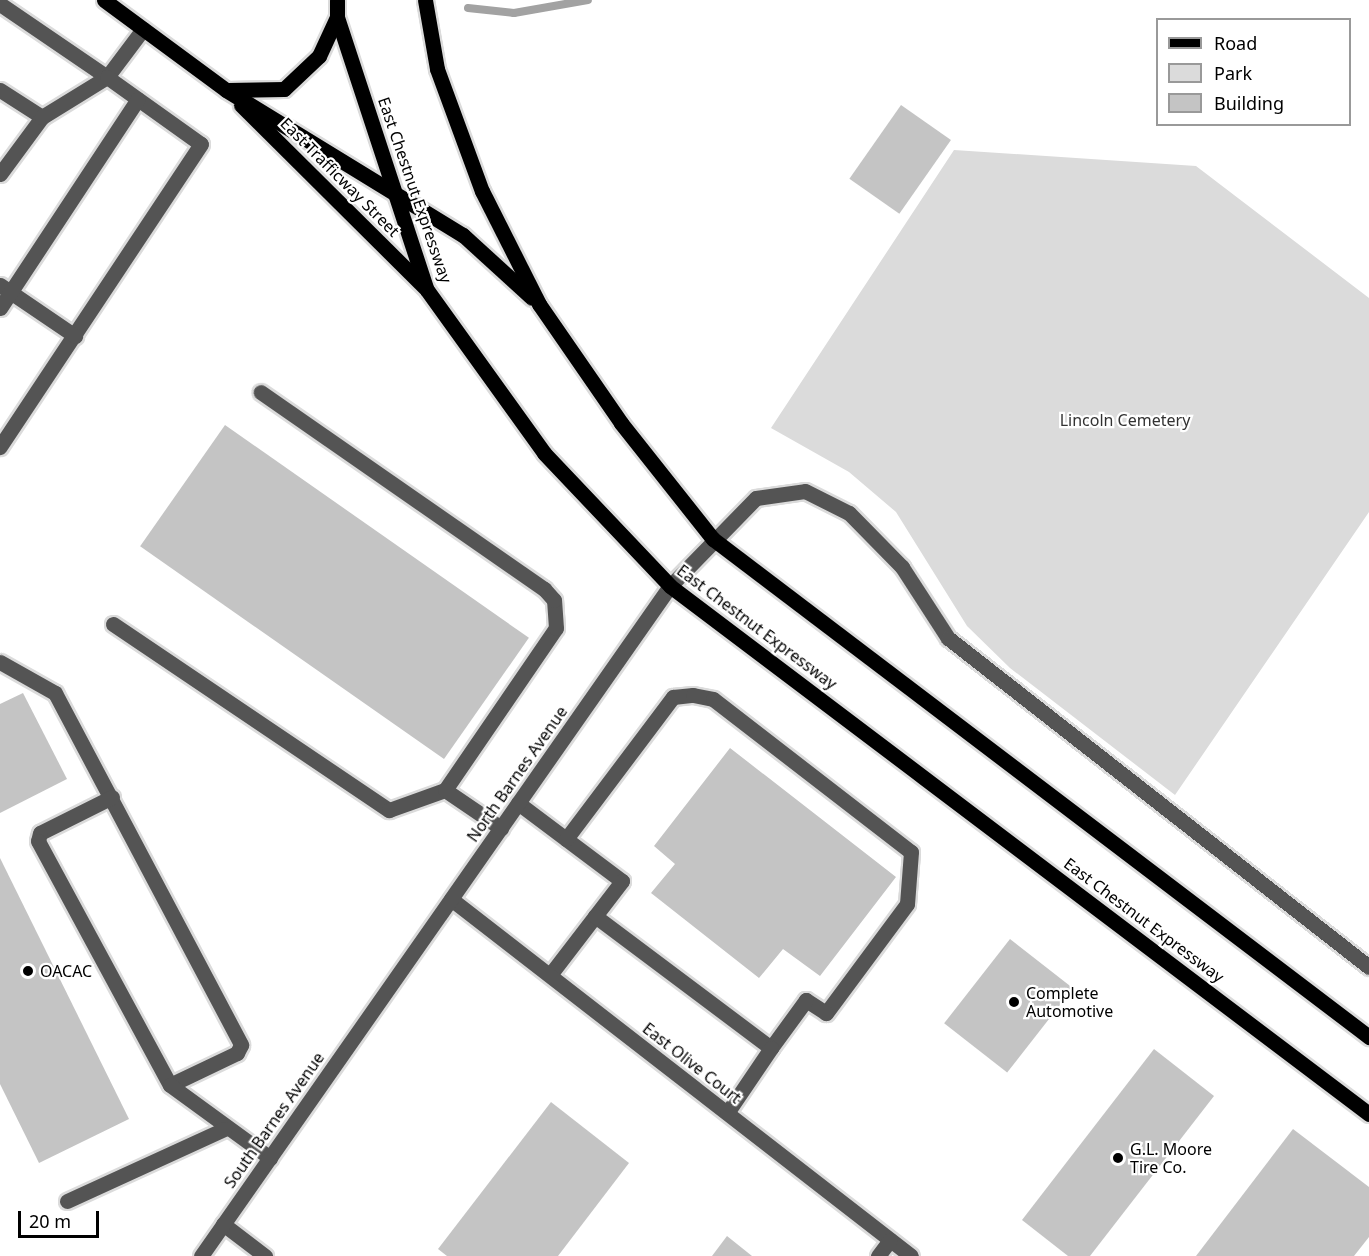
<!DOCTYPE html>
<style>
body{margin:0}
#map{position:relative;width:1369px;height:1256px;overflow:hidden;background:#fff;font-family:"Noto Sans",sans-serif}
div>[style]{position:absolute}
[style*='--x']{left:calc(var(--x)*1px);top:calc(var(--y)*1px);width:calc(var(--w)*1px);rotate:calc(var(--a)*1deg)}
.green>*{inset:0;background:#dbdbdb}
.stream>*{height:8px;margin:-4px;padding:0 4px;transform-origin:4px;border-radius:4px;background:#a2a2a2}
.building>*{inset:0;background:#c4c4c4;transform-origin:0 0}
.roads{filter:drop-shadow(2px 0 #dbdbdb) drop-shadow(-2px 0 #dbdbdb) drop-shadow(0 2px #dbdbdb) drop-shadow(0 -2px #dbdbdb)}
.minor>*{height:15px;margin:-7.5px;padding:0 7.5px;transform-origin:7.5px;border-radius:7.5px;background:#545454}
.major>*{height:15px;margin:-7.5px;padding:0 7.5px;transform-origin:7.5px;border-radius:7.5px;background:#000}
.dots>*{width:16px;height:16px;translate:-50% -50%;box-sizing:border-box;border:3px solid #fff;border-radius:50%}
span{translate:-50% -50%;white-space:nowrap;text-align:center;line-height:1.15;-webkit-text-stroke:4.5px #fff;paint-order:stroke}
.street-label{font-size:16px;color:#000}
.park-label{font-size:16px;color:#323232}
.poi-label{font-size:16px;color:#000}
.left{translate:0 -50%;text-align:left}
.legend{position:absolute;left:1156px;top:18px;width:195px;height:108px;box-sizing:border-box;background:#fff;border:2px solid #999;margin:0;padding:8px 10px;list-style:none;font-size:18px;color:#000}
.legend li{display:flex;align-items:center;gap:12px;height:30px}
.legend b{width:30px;border:2px solid #999}
.scale{position:absolute;left:18px;top:1211px;width:81px;height:27px;box-sizing:border-box;border:3px solid #000;border-top:0;padding-left:8px;font-size:18px;line-height:21px;white-space:nowrap;color:#000;-webkit-text-stroke:4px #fff;paint-order:stroke}
</style>
<div id="map">
<div class="green">
<i style="clip-path:polygon(954px 150px,1196px 166px,1369px 298px,1369px 512px,1175px 795px,1010px 668px,967px 626px,896px 512px,849px 472px,771px 428px)"></i>
</div>
<div class="stream">
<i style="--x:468;--y:8;--w:46;--a:6.2"></i>
<i style="--x:514;--y:13;--w:75;--a:-10"></i>
</div>
<div class="building">
<i style="left:901px;top:105px;width:61px;height:90px;rotate:35deg"></i>
<i style="left:225px;top:425px;width:371px;height:148px;rotate:35deg"></i>
<i style="clip-path:polygon(23px 693px,67px 779px,0 813px,0 704px)"></i>
<i style="clip-path:polygon(730px 748px,896px 877px,820px 976px,783px 949px,759px 978px,651px 893px,675px 864px,654px 846px)"></i>
<i style="clip-path:polygon(0 858px,129px 1119px,39px 1163px,0 1084px)"></i>
<i style="left:1010px;top:939px;width:80px;height:107px;rotate:38deg"></i>
<i style="clip-path:polygon(1154px 1049px,1214px 1096px,1090px 1256px,1068px 1256px,1022px 1220px)"></i>
<i style="clip-path:polygon(551px 1102px,629px 1163px,558px 1256px,447px 1256px,438px 1249px)"></i>
<i style="clip-path:polygon(1293px 1129px,1369px 1187px,1369px 1237px,1354px 1256px,1196px 1256px)"></i>
<i style="clip-path:polygon(727px 1236px,752px 1256px,712px 1256px)"></i>
</div>
<div class="roads">
<div class="minor">
<i style="--x:0;--y:4;--w:130;--a:34.3"></i>
<i style="--x:107;--y:77;--w:60;--a:-53.1"></i>
<i style="--x:0;--y:90;--w:50;--a:32.7"></i>
<i style="--x:0;--y:174;--w:71;--a:-53.6"></i>
<i style="--x:42;--y:117;--w:76;--a:-31.6"></i>
<i style="--x:107;--y:77;--w:115;--a:35.5"></i>
<i style="--x:201;--y:144;--w:364;--a:123.6"></i>
<i style="--x:0;--y:285;--w:91;--a:34.2"></i>
<i style="--x:0;--y:308;--w:250;--a:-56.6"></i>
<i style="--x:113;--y:624;--w:333;--a:34"></i>
<i style="--x:389;--y:810;--w:59;--a:-19.7"></i>
<i style="--x:445;--y:790;--w:196;--a:-55.6"></i>
<i style="--x:556;--y:628;--w:28;--a:-94"></i>
<i style="--x:554;--y:600;--w:15;--a:-132"></i>
<i style="--x:544;--y:589;--w:345;--a:-145.2"></i>
<i style="--x:0;--y:662;--w:63;--a:29.4"></i>
<i style="--x:55;--y:693;--w:398;--a:62.1"></i>
<i style="--x:241;--y:1045;--w:9;--a:117"></i>
<i style="--x:237;--y:1053;--w:74;--a:154.5"></i>
<i style="--x:445;--y:790;--w:68;--a:34.2"></i>
<i style="--x:112;--y:797;--w:80;--a:153.4"></i>
<i style="--x:40;--y:833;--w:8;--a:104"></i>
<i style="--x:38;--y:841;--w:277;--a:61.6"></i>
<i style="--x:170;--y:1085;--w:124;--a:36.1"></i>
<i style="--x:518;--y:803;--w:130;--a:36.9"></i>
<i style="--x:622;--y:881;--w:118;--a:127.5"></i>
<i style="--x:566;--y:839;--w:178;--a:-53"></i>
<i style="--x:673;--y:697;--w:20;--a:-6"></i>
<i style="--x:693;--y:695;--w:20;--a:11"></i>
<i style="--x:713;--y:699;--w:250;--a:37.7"></i>
<i style="--x:911;--y:852;--w:52;--a:94.4"></i>
<i style="--x:907;--y:904;--w:136;--a:126.6"></i>
<i style="--x:826;--y:1013;--w:24;--a:-147"></i>
<i style="--x:806;--y:1000;--w:59;--a:126.1"></i>
<i style="--x:451;--y:899;--w:582;--a:37.81"></i>
<i style="--x:595;--y:916;--w:220;--a:36.9"></i>
<i style="--x:771;--y:1048;--w:78;--a:124.1"></i>
<i style="--x:67;--y:1201;--w:173;--a:-24.6"></i>
<i style="--x:223;--y:1224;--w:53;--a:37.3"></i>
<i style="--x:201;--y:1256;--w:818;--a:-55.01"></i>
<i style="--x:670;--y:586;--w:123;--a:-45.7"></i>
<i style="--x:756;--y:498;--w:49;--a:-8.1"></i>
<i style="--x:805;--y:491;--w:49;--a:26.6"></i>
<i style="--x:849;--y:513;--w:76;--a:45.5"></i>
<i style="--x:902;--y:567;--w:85;--a:57.1"></i>
<i style="--x:948;--y:638;--w:534;--a:38.01"></i>
<i style="--x:878;--y:1256;--w:20;--a:-53"></i>
</div>
<div class="major">
<i style="--x:104;--y:0;--w:152;--a:36.4"></i>
<i style="--x:226;--y:90;--w:278;--a:31.5"></i>
<i style="--x:463;--y:235;--w:93;--a:42.4"></i>
<i style="--x:337;--y:0;--w:17;--a:90"></i>
<i style="--x:337;--y:17;--w:287;--a:71.8"></i>
<i style="--x:427;--y:290;--w:201;--a:54.3"></i>
<i style="--x:544;--y:453;--w:183;--a:46.5"></i>
<i style="--x:670;--y:586;--w:876;--a:37.07"></i>
<i style="--x:425;--y:0;--w:70;--a:80.1"></i>
<i style="--x:437;--y:69;--w:130;--a:69.8"></i>
<i style="--x:482;--y:191;--w:127;--a:63.2"></i>
<i style="--x:539;--y:304;--w:145;--a:55.4"></i>
<i style="--x:621;--y:423;--w:148;--a:51.6"></i>
<i style="--x:713;--y:539;--w:824;--a:37.2"></i>
<i style="--x:228;--y:90;--w:56;--a:-1"></i>
<i style="--x:284;--y:89;--w:48;--a:-43.3"></i>
<i style="--x:319;--y:56;--w:43;--a:-65.2"></i>
<i style="--x:241;--y:105;--w:258;--a:44.8"></i>
</div>
</div>
<div class="dots">
<i style="left:28px;top:971px;background:#000"></i>
<i style="left:1014px;top:1002px;background:#000"></i>
<i style="left:1118px;top:1158px;background:#000"></i>
</div>
<div class="street-label">
<span style="left:340px;top:177px;rotate:45deg">East Trafficway Street</span>
<span style="left:415px;top:190px;rotate:71deg">East Chestnut Expressway</span>
<span style="left:757px;top:627px;rotate:37deg">East Chestnut Expressway</span>
<span style="left:517px;top:774px;rotate:-55deg">North Barnes Avenue</span>
<span style="left:1144px;top:920px;rotate:37deg">East Chestnut Expressway</span>
<span style="left:692px;top:1063px;rotate:38deg">East Olive Court</span>
<span style="left:274px;top:1120px;rotate:-55deg">South Barnes Avenue</span>
</div>
<div class="park-label">
<span style="left:1125px;top:420px">Lincoln Cemetery</span>
</div>
<div class="poi-label">
<span class="left" style="left:40px;top:971px">OACAC</span>
<span class="left" style="left:1026px;top:1002px">Complete<br>Automotive</span>
<span class="left" style="left:1130px;top:1158px">G.L. Moore<br>Tire Co.</span>
</div>
<ul class="legend">
<li><b style="height:8px;background:#000"></b>Road</li>
<li><b style="height:16px;background:#dbdbdb"></b>Park</li>
<li><b style="height:16px;background:#c4c4c4"></b>Building</li>
</ul>
<div class="scale">20 m</div>
</div>
